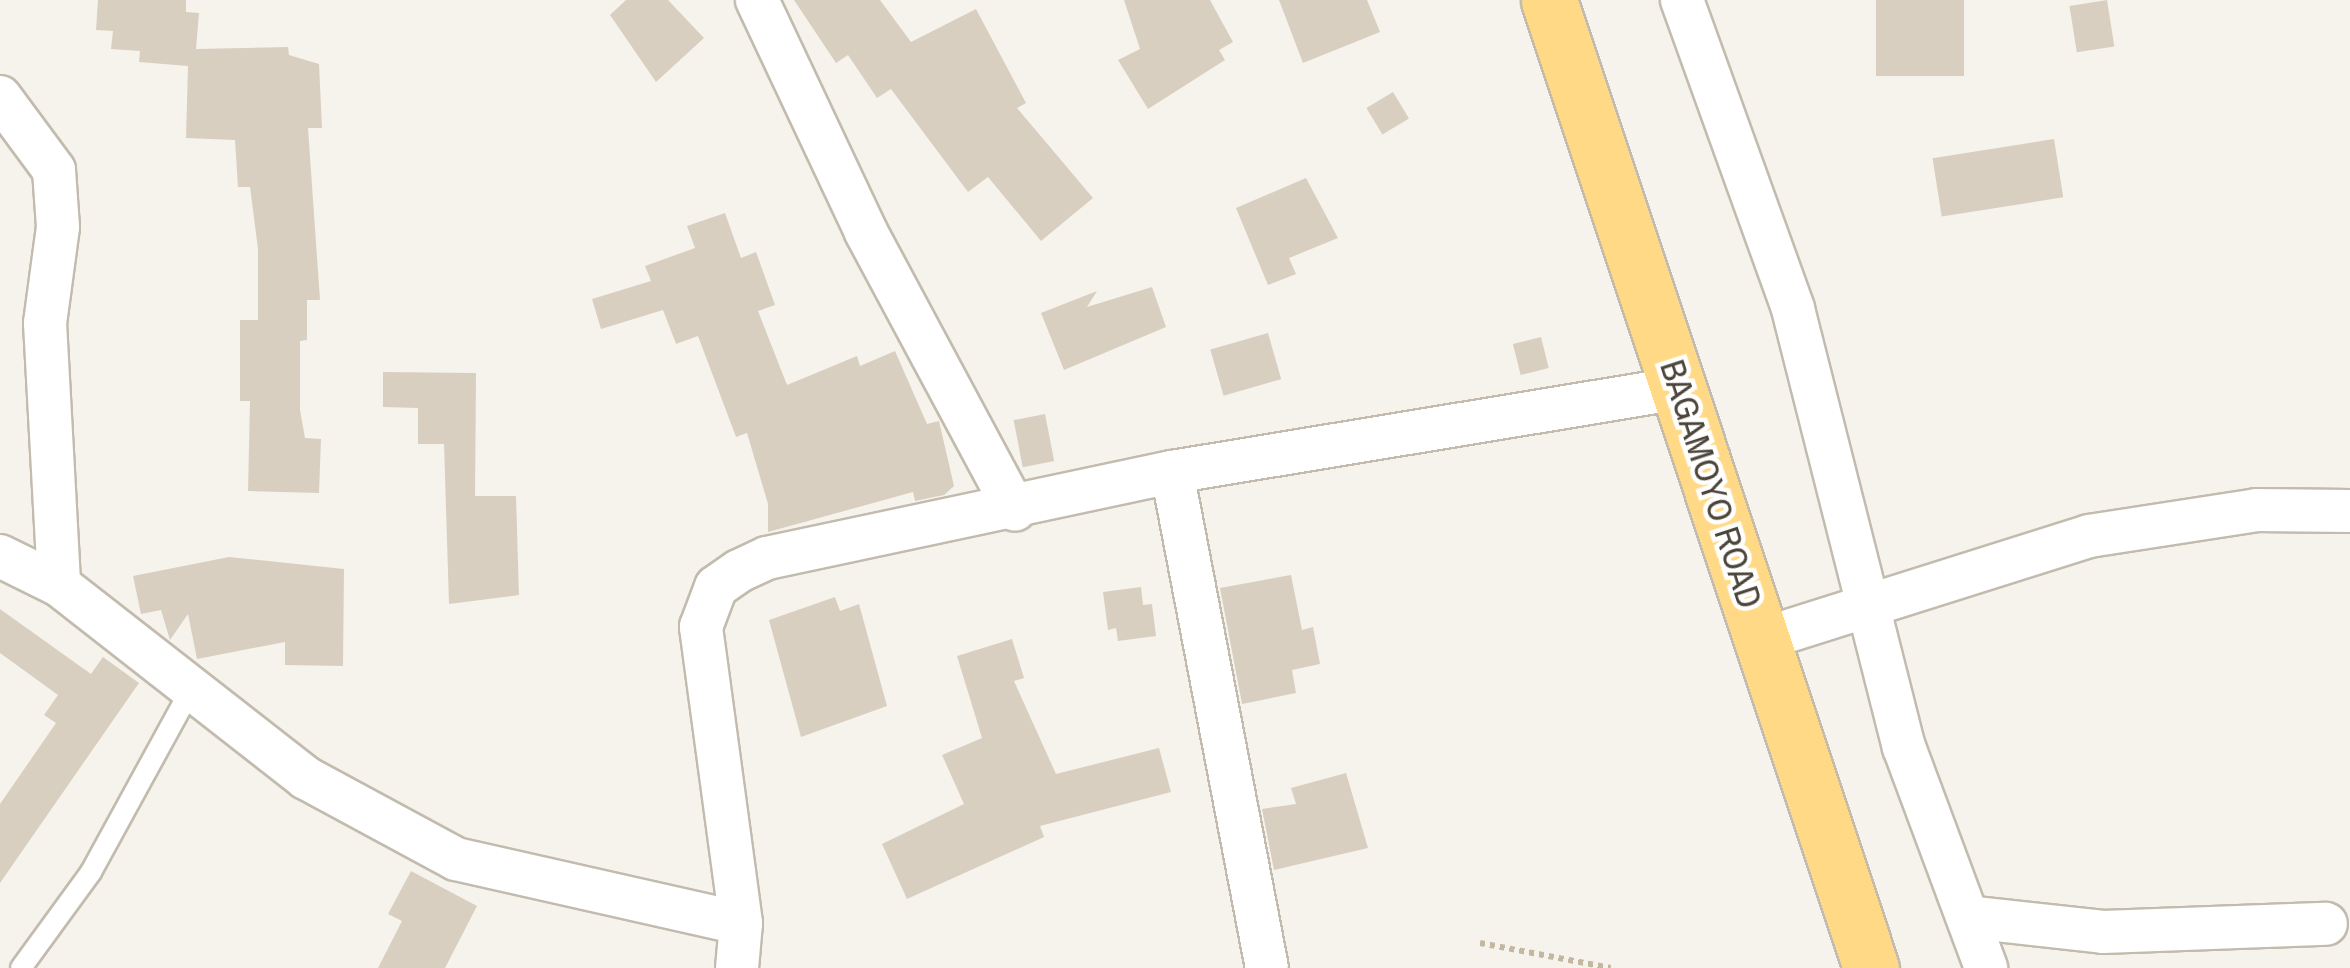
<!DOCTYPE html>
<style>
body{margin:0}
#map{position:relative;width:2350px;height:968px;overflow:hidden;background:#f6f3ec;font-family:"Archivo Narrow",sans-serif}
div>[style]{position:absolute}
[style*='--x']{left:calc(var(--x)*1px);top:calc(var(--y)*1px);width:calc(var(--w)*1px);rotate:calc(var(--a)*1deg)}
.building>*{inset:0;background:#d8cfc1;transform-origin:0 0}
.path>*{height:6px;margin-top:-3px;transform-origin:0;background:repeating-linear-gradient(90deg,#c4b79f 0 5px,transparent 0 10px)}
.roads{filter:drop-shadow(2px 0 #c2bbae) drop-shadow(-2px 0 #c2bbae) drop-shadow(0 2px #c2bbae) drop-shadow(0 -2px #c2bbae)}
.service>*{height:20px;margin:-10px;padding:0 10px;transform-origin:10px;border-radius:10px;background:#fff}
.minor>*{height:42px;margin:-21px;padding:0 21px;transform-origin:21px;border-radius:21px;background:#fff}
.trunk>*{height:55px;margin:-27.5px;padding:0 27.5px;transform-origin:27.5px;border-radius:27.5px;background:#ffd985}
span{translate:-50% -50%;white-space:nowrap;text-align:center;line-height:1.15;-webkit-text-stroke:9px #fff;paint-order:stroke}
.street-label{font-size:35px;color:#4b4439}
</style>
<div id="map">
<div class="building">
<i style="clip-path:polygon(98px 0,186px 0,186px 12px,199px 13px,196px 49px,288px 47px,289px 55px,319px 64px,322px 128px,308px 128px,320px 300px,307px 300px,307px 340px,300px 341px,300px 410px,305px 438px,321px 439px,319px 493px,248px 491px,250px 401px,240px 401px,240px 320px,258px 320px,258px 249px,250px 187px,238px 187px,235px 140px,186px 138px,188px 66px,139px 62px,140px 51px,111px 49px,113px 31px,96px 30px)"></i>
<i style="clip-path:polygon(626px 0,668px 0,704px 38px,656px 82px,610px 15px)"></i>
<i style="clip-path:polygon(794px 0,880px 0,911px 42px,976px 9px,1026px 103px,1017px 108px,1093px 198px,1041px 241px,988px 177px,968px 192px,891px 89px,877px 98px,848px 55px,836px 63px)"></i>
<i style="clip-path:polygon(1124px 0,1210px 0,1233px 42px,1219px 50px,1225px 60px,1148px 109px,1118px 60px,1140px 49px)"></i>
<i style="clip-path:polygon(1279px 0,1367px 0,1380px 32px,1303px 63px)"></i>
<i style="left:1876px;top:0;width:88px;height:76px"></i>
<i style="left:2107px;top:0;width:47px;height:38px;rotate:81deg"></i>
<i style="left:1393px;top:92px;width:31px;height:31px;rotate:59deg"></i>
<i style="left:2054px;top:139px;width:59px;height:123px;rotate:81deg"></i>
<i style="clip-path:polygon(1306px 178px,1338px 238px,1289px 258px,1296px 274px,1268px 285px,1236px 208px)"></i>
<i style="clip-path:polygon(725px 213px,741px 258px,756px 252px,775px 305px,758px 311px,787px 385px,857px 356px,860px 366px,895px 351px,927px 424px,939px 421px,954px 486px,944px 495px,915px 501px,913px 492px,768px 532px,768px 504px,747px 433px,736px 437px,698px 336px,676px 344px,663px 310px,601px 329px,592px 299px,651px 281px,645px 266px,695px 248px,687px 226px)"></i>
<i style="clip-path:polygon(1152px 287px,1166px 327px,1064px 370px,1041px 313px,1097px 291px,1087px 307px)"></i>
<i style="left:1268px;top:333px;width:48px;height:60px;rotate:74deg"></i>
<i style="left:1541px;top:337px;width:32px;height:29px;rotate:76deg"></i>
<i style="clip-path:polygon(383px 372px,476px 373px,475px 496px,516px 496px,519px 595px,449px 604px,444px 444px,418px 444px,418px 408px,383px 407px)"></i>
<i style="left:1045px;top:414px;width:48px;height:32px;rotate:79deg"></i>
<i style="clip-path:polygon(229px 557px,344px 569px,343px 666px,285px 665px,285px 642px,197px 659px,188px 614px,170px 640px,161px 610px,141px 614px,133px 576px)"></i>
<i style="clip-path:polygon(1291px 575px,1302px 630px,1313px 627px,1320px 664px,1292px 670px,1296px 693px,1242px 704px,1220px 588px)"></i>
<i style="clip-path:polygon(1141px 587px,1143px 605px,1152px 604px,1156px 636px,1118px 641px,1116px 628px,1108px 630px,1103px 592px)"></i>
<i style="clip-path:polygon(835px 597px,840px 611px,859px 604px,887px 706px,801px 737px,769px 620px)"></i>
<i style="clip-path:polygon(0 609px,91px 674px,103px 657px,139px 683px,0 883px,0 804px,56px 723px,44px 715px,58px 695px,0 653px)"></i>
<i style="clip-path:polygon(1012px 639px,1024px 678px,1014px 681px,1056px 774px,1159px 748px,1171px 792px,1040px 826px,1044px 837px,907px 899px,882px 844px,964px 804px,942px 755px,982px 738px,957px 656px)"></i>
<i style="clip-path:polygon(1346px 773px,1368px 848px,1274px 870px,1262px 809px,1296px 804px,1291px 788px)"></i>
<i style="clip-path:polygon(411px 871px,477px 906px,445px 968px,378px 968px,402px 921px,388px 914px)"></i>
</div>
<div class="path">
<i style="--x:1480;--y:943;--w:133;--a:10.8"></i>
</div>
<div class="roads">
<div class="service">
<i style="--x:21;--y:968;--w:119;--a:-53.9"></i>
<i style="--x:91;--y:872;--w:209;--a:-61.3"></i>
</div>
<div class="minor">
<i style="--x:757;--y:0;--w:256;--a:64.8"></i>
<i style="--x:866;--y:232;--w:315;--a:61.8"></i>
<i style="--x:1682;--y:0;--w:328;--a:70.2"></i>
<i style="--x:1793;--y:309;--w:452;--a:75.8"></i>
<i style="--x:1904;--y:747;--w:236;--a:69.6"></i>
<i style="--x:0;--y:97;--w:91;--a:53.5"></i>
<i style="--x:54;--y:170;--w:57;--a:86"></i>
<i style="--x:58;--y:227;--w:97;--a:97.7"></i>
<i style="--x:45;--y:323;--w:262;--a:86.9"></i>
<i style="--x:1172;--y:472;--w:505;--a:79.16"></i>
<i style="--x:0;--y:556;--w:66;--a:26.2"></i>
<i style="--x:59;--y:585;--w:313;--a:38"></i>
<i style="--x:306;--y:778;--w:170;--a:28.4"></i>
<i style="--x:456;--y:859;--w:292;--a:12.7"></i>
<i style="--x:1763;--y:639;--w:342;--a:-17.5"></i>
<i style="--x:2089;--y:536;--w:169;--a:-8.8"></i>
<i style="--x:2256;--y:510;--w:94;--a:0.6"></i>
<i style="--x:1968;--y:917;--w:136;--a:6.3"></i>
<i style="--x:2103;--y:932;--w:223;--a:-2.1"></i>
<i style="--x:737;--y:968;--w:45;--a:-84.9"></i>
<i style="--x:741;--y:923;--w:299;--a:-97.7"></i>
<i style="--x:701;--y:627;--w:43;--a:-69.4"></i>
<i style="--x:716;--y:587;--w:28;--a:-35"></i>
<i style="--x:739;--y:571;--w:31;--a:-25"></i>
<i style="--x:767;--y:558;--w:414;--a:-12"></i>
<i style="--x:1172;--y:472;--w:515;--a:-9.39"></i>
</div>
<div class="trunk">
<i style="--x:1549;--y:0;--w:1020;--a:71.6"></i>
</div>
</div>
<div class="street-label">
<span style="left:1711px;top:484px;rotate:72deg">BAGAMOYO ROAD</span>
</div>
</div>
